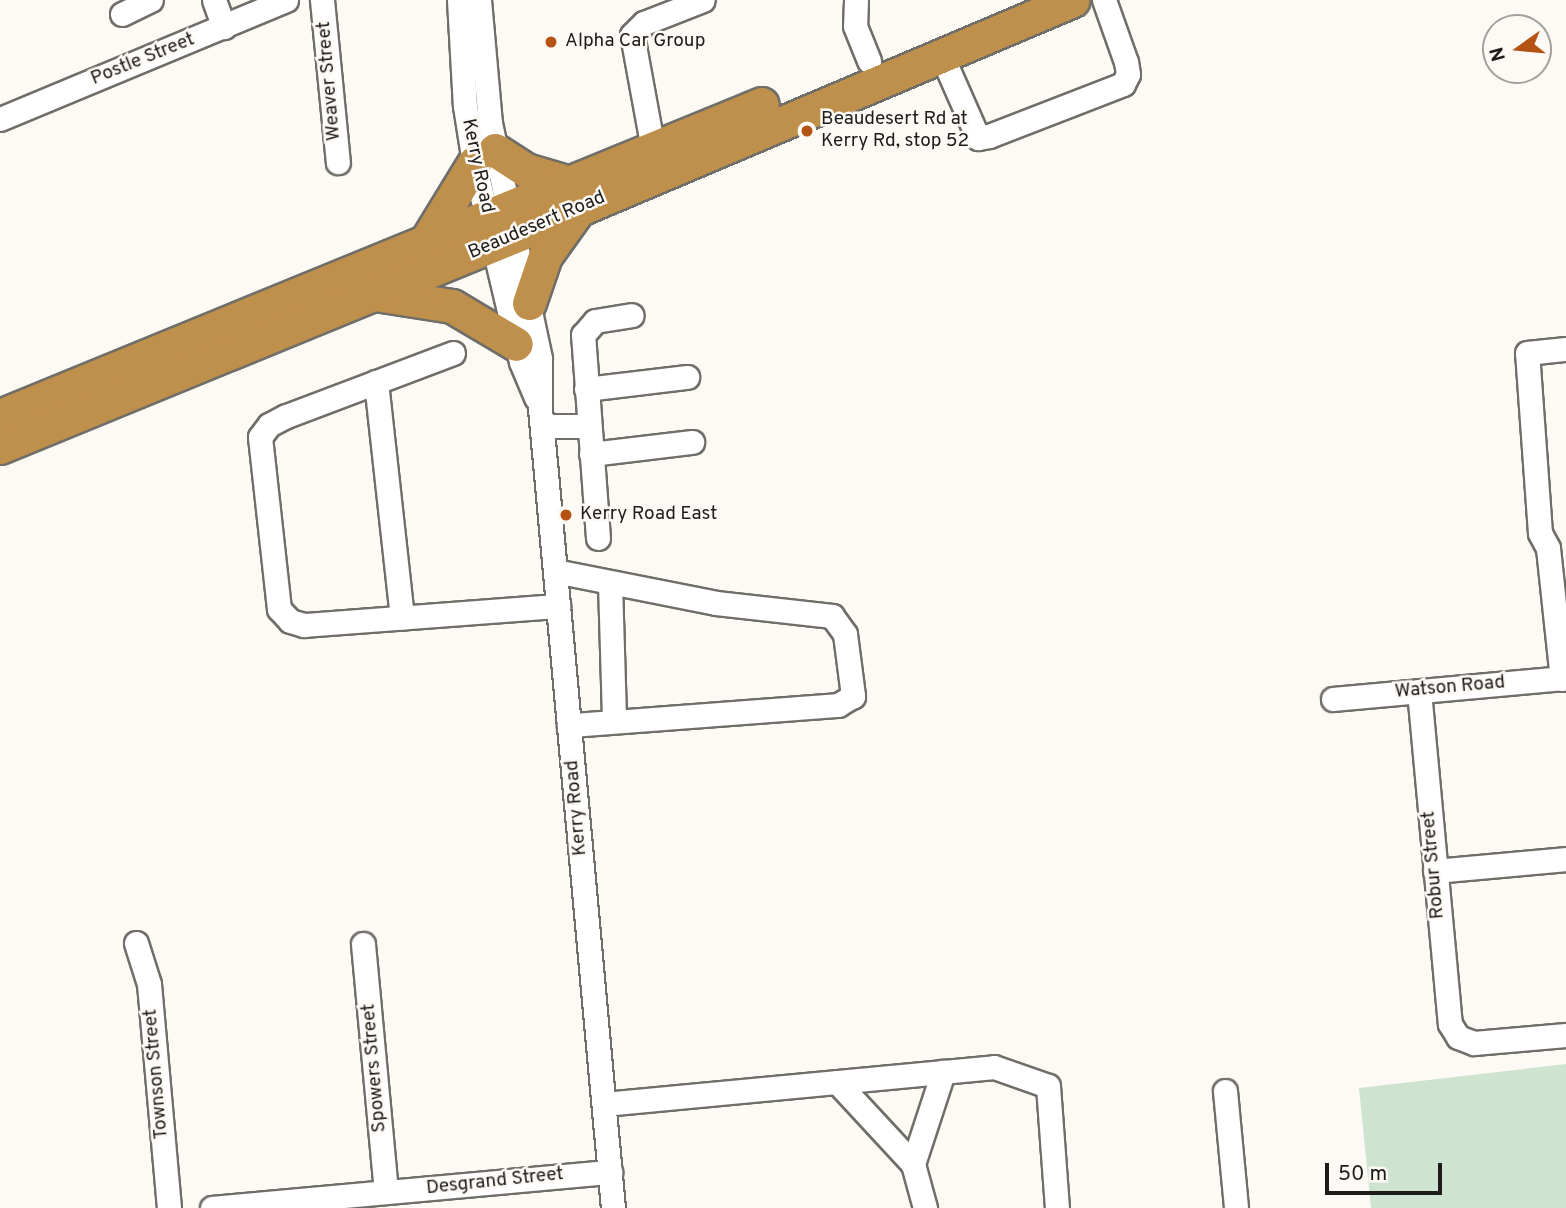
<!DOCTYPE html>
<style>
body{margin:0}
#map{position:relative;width:1566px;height:1208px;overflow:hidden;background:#fdfaf5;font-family:Overpass,sans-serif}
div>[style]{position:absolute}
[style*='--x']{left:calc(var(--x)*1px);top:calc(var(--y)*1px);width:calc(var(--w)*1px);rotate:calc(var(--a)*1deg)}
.green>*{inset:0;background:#cee4d1}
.roads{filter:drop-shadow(2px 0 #706e69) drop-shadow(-2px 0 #706e69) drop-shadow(0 2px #706e69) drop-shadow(0 -2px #706e69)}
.minor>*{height:23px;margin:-11.5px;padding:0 11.5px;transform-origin:11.5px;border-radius:11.5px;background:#fff}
.highway>*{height:33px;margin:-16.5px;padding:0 16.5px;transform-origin:16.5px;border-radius:16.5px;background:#bf904b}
.dots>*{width:19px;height:19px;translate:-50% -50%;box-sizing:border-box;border:4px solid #fdfaf5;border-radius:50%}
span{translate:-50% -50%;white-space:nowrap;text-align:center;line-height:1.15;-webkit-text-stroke:5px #fdfaf5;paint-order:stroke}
.poi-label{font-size:19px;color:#1d1c1a}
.left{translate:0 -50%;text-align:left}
.street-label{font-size:19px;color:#1d1c1a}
.north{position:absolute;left:1482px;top:14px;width:70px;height:70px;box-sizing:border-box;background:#fdfaf5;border:2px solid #a3a19d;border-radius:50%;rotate:255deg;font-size:19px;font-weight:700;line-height:28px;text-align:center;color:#1d1c1a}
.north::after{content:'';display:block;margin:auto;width:24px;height:32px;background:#b45313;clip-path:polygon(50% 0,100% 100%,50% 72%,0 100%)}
.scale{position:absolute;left:1325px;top:1163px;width:117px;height:32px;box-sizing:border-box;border:4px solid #1d1c1a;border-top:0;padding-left:9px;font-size:21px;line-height:24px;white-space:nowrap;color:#1d1c1a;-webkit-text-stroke:5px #fdfaf5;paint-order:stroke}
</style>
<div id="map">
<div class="green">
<i style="clip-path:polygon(1566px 1064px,1566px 1208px,1371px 1208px,1359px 1088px)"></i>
</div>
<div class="roads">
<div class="minor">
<i style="--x:214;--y:0;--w:29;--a:70"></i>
<i style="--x:322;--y:0;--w:163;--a:84.4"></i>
<i style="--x:459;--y:0;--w:106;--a:86.8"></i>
<i style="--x:465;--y:106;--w:58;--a:81"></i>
<i style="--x:474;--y:163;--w:204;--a:76.7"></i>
<i style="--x:521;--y:362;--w:39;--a:67"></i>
<i style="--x:479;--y:0;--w:123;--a:84.9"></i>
<i style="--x:490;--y:123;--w:241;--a:78"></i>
<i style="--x:540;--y:359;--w:49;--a:90"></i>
<i style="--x:540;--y:408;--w:803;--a:84.79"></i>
<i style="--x:856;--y:0;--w:26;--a:92"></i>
<i style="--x:855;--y:26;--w:38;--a:68"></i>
<i style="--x:122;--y:14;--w:32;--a:-26"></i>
<i style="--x:941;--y:54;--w:92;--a:66.2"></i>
<i style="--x:978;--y:138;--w:11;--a:-10"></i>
<i style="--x:989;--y:136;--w:144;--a:-21.2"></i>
<i style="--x:1123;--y:84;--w:11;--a:-63"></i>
<i style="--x:1128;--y:74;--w:12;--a:-99"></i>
<i style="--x:1126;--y:62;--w:66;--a:-109.5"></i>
<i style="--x:0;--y:119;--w:310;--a:-22.6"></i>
<i style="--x:653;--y:149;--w:116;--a:-100.4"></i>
<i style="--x:632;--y:35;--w:17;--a:-45"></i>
<i style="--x:644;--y:23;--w:63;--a:-21.3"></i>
<i style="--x:453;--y:353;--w:178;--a:159.3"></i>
<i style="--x:286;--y:416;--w:19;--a:152"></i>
<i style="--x:269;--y:425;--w:15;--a:127"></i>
<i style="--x:260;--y:437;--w:173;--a:83.7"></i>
<i style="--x:279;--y:609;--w:16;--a:47"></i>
<i style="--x:290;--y:621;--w:15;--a:16"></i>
<i style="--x:304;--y:625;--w:255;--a:-4.3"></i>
<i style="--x:376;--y:382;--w:237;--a:83.7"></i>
<i style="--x:586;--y:389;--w:102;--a:-6.8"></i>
<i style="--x:543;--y:426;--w:46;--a:0"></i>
<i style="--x:591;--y:454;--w:102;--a:-6.8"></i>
<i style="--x:598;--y:538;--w:204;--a:-94.2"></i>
<i style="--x:583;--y:335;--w:18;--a:-49"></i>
<i style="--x:595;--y:321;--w:37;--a:-9"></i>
<i style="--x:555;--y:571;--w:164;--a:11.2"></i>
<i style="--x:716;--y:603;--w:117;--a:6.4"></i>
<i style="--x:832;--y:616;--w:22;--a:54"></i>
<i style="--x:845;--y:634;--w:63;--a:82.6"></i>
<i style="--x:853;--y:696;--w:17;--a:149"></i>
<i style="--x:838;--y:705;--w:270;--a:175.7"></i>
<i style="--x:610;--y:583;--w:138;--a:88.3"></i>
<i style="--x:1562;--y:679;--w:132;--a:-96.1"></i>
<i style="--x:1548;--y:548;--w:17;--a:-118"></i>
<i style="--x:1540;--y:533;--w:180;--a:-94.1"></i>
<i style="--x:1527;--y:353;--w:39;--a:-6"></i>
<i style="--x:1419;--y:691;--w:334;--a:84.7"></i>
<i style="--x:1450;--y:1024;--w:15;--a:58"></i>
<i style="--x:1458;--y:1037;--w:17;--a:21"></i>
<i style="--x:1474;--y:1043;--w:92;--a:-5"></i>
<i style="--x:1333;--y:699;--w:234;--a:-5.2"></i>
<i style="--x:1435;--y:871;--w:132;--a:-5.2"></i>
<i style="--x:136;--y:943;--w:43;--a:72.4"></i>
<i style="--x:149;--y:984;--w:225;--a:84.9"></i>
<i style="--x:363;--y:944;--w:249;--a:84.7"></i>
<i style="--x:837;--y:1082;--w:112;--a:47.2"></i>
<i style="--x:913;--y:1164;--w:46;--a:74.7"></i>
<i style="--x:1225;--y:1091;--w:118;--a:84.6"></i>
<i style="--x:604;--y:1104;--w:392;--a:-5.4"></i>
<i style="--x:994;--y:1067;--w:57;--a:19.4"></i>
<i style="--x:1048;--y:1086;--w:122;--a:85.8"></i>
<i style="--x:913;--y:1164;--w:97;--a:-71.9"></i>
<i style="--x:212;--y:1208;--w:400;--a:-5.2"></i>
</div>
<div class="highway">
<i style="--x:495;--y:150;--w:37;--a:33"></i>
<i style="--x:526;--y:170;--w:46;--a:16.5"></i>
<i style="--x:425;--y:243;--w:94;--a:-58.5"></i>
<i style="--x:375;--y:294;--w:78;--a:8.9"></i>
<i style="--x:452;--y:306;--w:74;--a:30.7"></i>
<i style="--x:529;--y:303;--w:50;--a:-71.2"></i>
<i style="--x:545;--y:256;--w:57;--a:-54.3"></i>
<i style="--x:0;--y:416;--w:823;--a:-22.27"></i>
<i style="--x:0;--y:447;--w:588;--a:-22.29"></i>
<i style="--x:544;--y:224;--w:574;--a:-22.95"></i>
</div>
</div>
<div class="dots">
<i style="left:551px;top:42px;background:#b45313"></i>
<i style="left:807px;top:131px;background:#b45313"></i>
<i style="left:566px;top:515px;background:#b45313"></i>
</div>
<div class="poi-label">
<span class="left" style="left:565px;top:42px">Alpha Car Group</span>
<span class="left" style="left:821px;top:131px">Beaudesert Rd at<br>Kerry Rd, stop 52</span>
<span class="left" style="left:580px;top:515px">Kerry Road East</span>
</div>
<div class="street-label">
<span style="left:143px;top:60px;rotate:-22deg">Postle Street</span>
<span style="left:330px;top:81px;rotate:-95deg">Weaver Street</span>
<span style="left:477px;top:166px;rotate:78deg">Kerry Road</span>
<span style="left:537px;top:226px;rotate:-23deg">Beaudesert Road</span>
<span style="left:1450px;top:688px;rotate:-5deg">Watson Road</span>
<span style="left:577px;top:808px;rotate:-95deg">Kerry Road</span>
<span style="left:1434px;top:865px;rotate:-95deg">Robur Street</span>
<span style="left:375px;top:1068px;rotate:-95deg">Spowers Street</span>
<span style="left:157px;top:1074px;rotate:-95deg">Townson Street</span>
<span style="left:495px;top:1182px;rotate:-6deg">Desgrand Street</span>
</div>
<div class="north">N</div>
<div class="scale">50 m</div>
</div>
